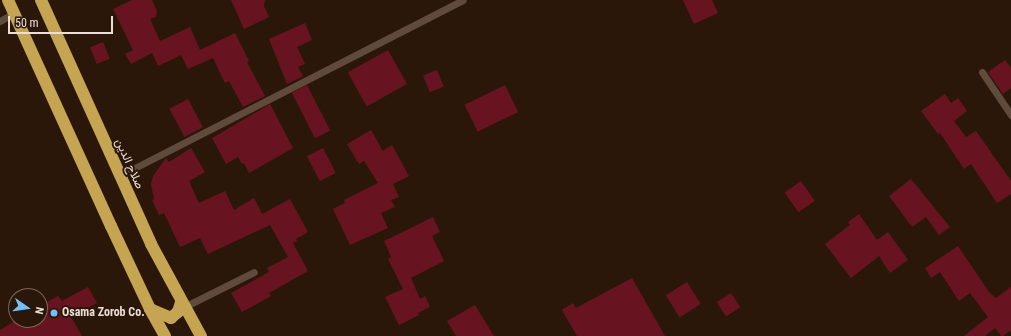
<!DOCTYPE html>
<meta charset="utf-8">
<style>
body{margin:0}
#map{position:relative;width:1011px;height:336px;overflow:hidden;background:#2a170a;font-family:"Roboto Condensed",Vazirmatn,sans-serif}
div>[style]{position:absolute}
[style*='--x']{left:calc(var(--x)*1px);top:calc(var(--y)*1px);width:calc(var(--w)*1px);rotate:calc(var(--a)*1deg)}
.building>*{inset:0;background:#681420;transform-origin:0 0}
.lane>*{height:7px;margin:-3.5px;padding:0 3.5px;transform-origin:3.5px;border-radius:3.5px;background:#604a3c}
.highway>*{height:12px;margin:-6px;padding:0 6px;transform-origin:6px;border-radius:6px;background:#c5a452}
.dots>*{width:11px;height:11px;translate:-50% -50%;box-sizing:border-box;border:2px solid #2a170a;border-radius:50%}
span{translate:-50% -50%;white-space:nowrap;text-align:center;line-height:1.15;-webkit-text-stroke:4px #2a170a;paint-order:stroke}
.street-label{font-size:12px;color:#ecded6}
.poi-label{font-size:12px;color:#ecded6;font-weight:700}
.left{translate:0 -50%;text-align:left}
.north{position:absolute;left:8px;top:288px;width:40px;height:40px;box-sizing:border-box;background:#2a170a;border:1px solid #78675c;border-radius:50%;rotate:103deg;font-size:11px;font-weight:700;line-height:16px;text-align:center;color:#ecded6}
.north::after{content:'';display:block;margin:auto;width:14px;height:18px;background:#74c0f6;clip-path:polygon(50% 0,100% 100%,50% 72%,0 100%)}
.scale{position:absolute;left:8px;top:16px;width:105px;height:18px;box-sizing:border-box;border:2px solid #ecded6;border-top:0;padding-left:5px;font-size:12px;line-height:14px;white-space:nowrap;color:#ecded6;-webkit-text-stroke:3px #2a170a;paint-order:stroke}
</style>
<div id="map">
<div class="building">
<i style="clip-path:polygon(132px 0,152px 0,157px 11px,156px 17px,150px 19px,160px 41px,190px 27px,200px 50px,235px 33px,249px 61px,247px 62px,265px 96px,243px 107px,229px 81px,225px 83px,213px 58px,188px 69px,181px 55px,158px 66px,152px 53px,131px 64px,125px 54px,133px 50px,113px 9px)"></i>
<i style="clip-path:polygon(231px 0,265px 0,264px 6px,269px 17px,244px 29px)"></i>
<i style="clip-path:polygon(683px 0,712px 0,718px 13px,694px 24px)"></i>
<i style="clip-path:polygon(305px 23px,312px 40px,297px 47px,305px 64px,298px 67px,303px 76px,287px 84px,269px 39px)"></i>
<i style="left:103px;top:42px;width:18px;height:14px;rotate:68deg"></i>
<i style="left:388px;top:50px;width:39px;height:46px;rotate:61deg"></i>
<i style="clip-path:polygon(1005px 60px,1011px 68px,1011px 88px,1003px 94px,988px 72px)"></i>
<i style="left:437px;top:70px;width:18px;height:15px;rotate:68deg"></i>
<i style="left:307px;top:85px;width:51px;height:17px;rotate:63deg"></i>
<i style="left:505px;top:85px;width:30px;height:45px;rotate:64deg"></i>
<i style="clip-path:polygon(945px 94px,951px 103px,958px 98px,967px 111px,954px 121px,966px 137px,976px 131px,1011px 181px,1011px 194px,997px 203px,971px 164px,964px 169px,940px 133px,938px 134px,921px 111px)"></i>
<i style="left:188px;top:99px;width:32px;height:21px;rotate:62deg"></i>
<i style="clip-path:polygon(270px 104px,293px 148px,249px 173px,244px 163px,242px 164px,238px 157px,226px 164px,212px 138px)"></i>
<i style="clip-path:polygon(371px 130px,383px 151px,392px 145px,409px 176px,393px 184px,399px 197px,391px 200px,395px 207px,381px 213px,388px 228px,350px 245px,333px 209px,345px 203px,344px 200px,378px 183px,364px 161px,359px 164px,347px 144px)"></i>
<i style="clip-path:polygon(191px 148px,205px 172px,189px 181px,199px 203px,225px 191px,234px 210px,254px 198px,262px 214px,290px 199px,308px 232px,296px 239px,297px 241px,293px 243px,308px 271px,269px 293px,271px 296px,242px 312px,231px 293px,269px 272px,267px 268px,288px 257px,270px 225px,208px 254px,200px 238px,180px 247px,164px 213px,159px 215px,152px 200px,154px 199px,151px 184px,153px 176px,166px 158px,169px 162px)"></i>
<i style="left:323px;top:148px;width:28px;height:18px;rotate:63deg"></i>
<i style="clip-path:polygon(911px 179px,950px 227px,939px 235px,926px 217px,912px 227px,889px 196px)"></i>
<i style="left:801px;top:181px;width:24px;height:20px;rotate:55deg"></i>
<i style="clip-path:polygon(859px 214px,877px 240px,888px 232px,908px 260px,890px 273px,879px 256px,851px 278px,825px 244px,850px 225px,848px 222px)"></i>
<i style="clip-path:polygon(433px 217px,440px 232px,432px 236px,444px 261px,411px 278px,420px 299px,425px 296px,430px 307px,418px 313px,419px 315px,399px 325px,385px 297px,403px 289px,388px 259px,391px 257px,384px 241px)"></i>
<i style="clip-path:polygon(958px 246px,989px 292px,996px 298px,1011px 287px,1011px 330px,1003px 336px,1001px 336px,995px 328px,985px 336px,964px 336px,988px 317px,970px 293px,959px 301px,940px 272px,931px 278px,925px 268px)"></i>
<i style="clip-path:polygon(632px 278px,665px 336px,577px 336px,562px 310px,573px 303px,576px 308px)"></i>
<i style="left:687px;top:282px;width:26px;height:25px;rotate:58deg"></i>
<i style="clip-path:polygon(88px 287px,97px 303px,71px 317px,82px 336px,0 336px,0 330px,16px 320px,40px 320px,40px 306px,58px 296px,62px 301px)"></i>
<i style="left:731px;top:293px;width:17px;height:17px;rotate:57deg"></i>
<i style="clip-path:polygon(475px 305px,494px 336px,456px 336px,447px 321px)"></i>
</div>
<div class="lane">
<i style="--x:0;--y:21;--w:16;--a:-30"></i>
<i style="--x:982;--y:72;--w:52;--a:56"></i>
<i style="--x:119;--y:176;--w:386;--a:-27.1"></i>
<i style="--x:184;--y:307;--w:78;--a:-26.6"></i>
</div>
<div class="highway">
<i style="--x:8;--y:0;--w:248;--a:65.5"></i>
<i style="--x:111;--y:226;--w:92;--a:64.8"></i>
<i style="--x:150;--y:309;--w:31;--a:61"></i>
<i style="--x:41;--y:0;--w:268;--a:65.7"></i>
<i style="--x:151;--y:244;--w:105;--a:61.5"></i>
<i style="--x:150;--y:309;--w:23;--a:23"></i>
<i style="--x:171;--y:318;--w:9;--a:-41"></i>
<i style="--x:178;--y:312;--w:10;--a:-73"></i>
</div>
<div class="dots">
<i style="left:54px;top:313px;background:#74c0f6"></i>
</div>
<div class="street-label">
<span style="left:129px;top:164px;rotate:66deg">صلاح الدين</span>
</div>
<div class="poi-label">
<span class="left" style="left:62px;top:313px">Osama Zorob Co.</span>
</div>
<div class="north">N</div>
<div class="scale">50 m</div>
</div>
